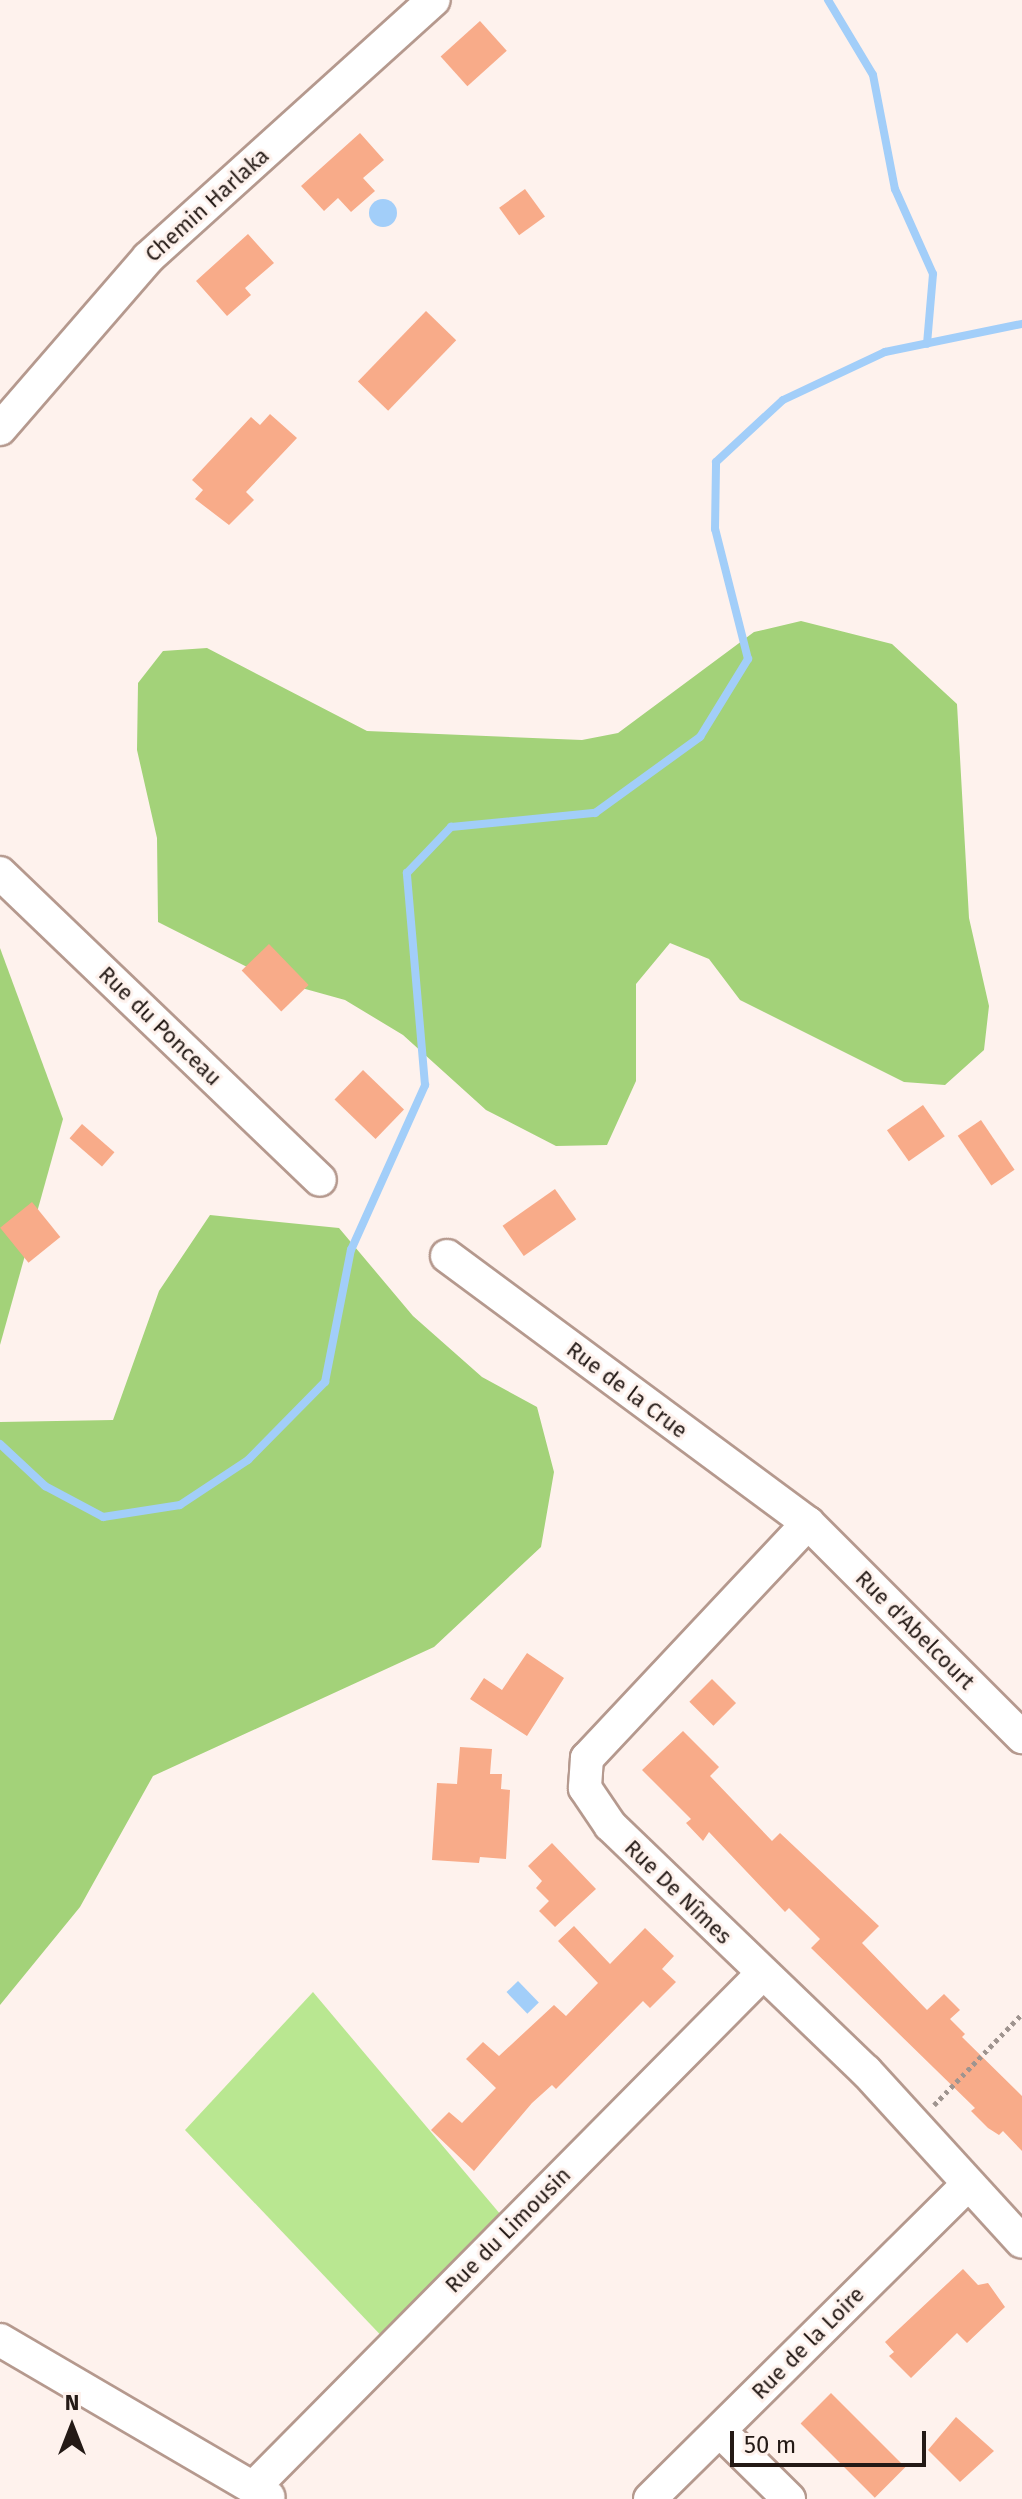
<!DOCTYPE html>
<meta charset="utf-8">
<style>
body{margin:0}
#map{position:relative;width:1022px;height:2499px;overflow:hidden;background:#fef2ed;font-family:"Fira Sans",sans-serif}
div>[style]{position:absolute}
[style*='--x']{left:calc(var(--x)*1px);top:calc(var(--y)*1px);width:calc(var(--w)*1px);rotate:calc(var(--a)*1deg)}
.green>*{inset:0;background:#b9e791}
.forest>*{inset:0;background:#a3d279}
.water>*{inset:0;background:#a2cef9;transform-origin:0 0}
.round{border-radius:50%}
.stream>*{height:8px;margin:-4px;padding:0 4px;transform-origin:4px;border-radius:4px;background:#a2cef9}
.building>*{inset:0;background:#f8ab89;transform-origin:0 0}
.path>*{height:5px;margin-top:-2.5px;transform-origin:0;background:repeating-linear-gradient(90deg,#9f948f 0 4px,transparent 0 8px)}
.roads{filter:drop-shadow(2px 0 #b5998e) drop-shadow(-2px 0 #b5998e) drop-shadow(0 2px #b5998e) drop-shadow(0 -2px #b5998e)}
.minor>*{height:32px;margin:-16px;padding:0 16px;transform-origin:16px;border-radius:16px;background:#fff}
span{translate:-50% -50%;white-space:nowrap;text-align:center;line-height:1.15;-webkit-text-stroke:6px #fef2ed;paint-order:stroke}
.street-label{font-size:22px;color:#241a16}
.north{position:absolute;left:32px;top:2387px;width:80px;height:80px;-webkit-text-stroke:6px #fef2ed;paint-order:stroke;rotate:0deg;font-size:22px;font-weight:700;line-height:32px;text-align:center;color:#241a16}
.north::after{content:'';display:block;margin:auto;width:28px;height:36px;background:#241a16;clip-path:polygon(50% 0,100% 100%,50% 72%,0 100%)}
.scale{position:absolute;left:730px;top:2431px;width:196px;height:36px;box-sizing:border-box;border:4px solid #241a16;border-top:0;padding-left:10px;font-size:24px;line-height:28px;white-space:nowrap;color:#241a16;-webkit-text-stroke:6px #fef2ed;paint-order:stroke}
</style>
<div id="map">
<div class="green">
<i style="clip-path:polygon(313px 1992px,511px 2227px,392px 2347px,185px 2130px)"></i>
</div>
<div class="forest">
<i style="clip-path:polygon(801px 621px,892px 644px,957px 704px,969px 918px,989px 1006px,984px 1050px,945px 1085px,904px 1082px,740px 1000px,709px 959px,670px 943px,636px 984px,636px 1081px,607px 1145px,556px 1146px,486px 1110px,403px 1035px,345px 1000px,273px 980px,158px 922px,157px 838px,137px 750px,138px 683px,163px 651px,207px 648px,367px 731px,582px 740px,618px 733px,754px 632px)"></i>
<i style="clip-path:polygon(0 948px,63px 1119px,0 1345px)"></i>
<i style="clip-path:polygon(210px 1215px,339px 1228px,413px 1316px,482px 1377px,537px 1407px,554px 1472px,541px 1547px,434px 1647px,153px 1776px,80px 1907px,0 2005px,0 1422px,113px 1420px,159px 1291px)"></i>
</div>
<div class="water">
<i class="round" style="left:369px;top:199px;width:28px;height:28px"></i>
<i style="left:518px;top:1981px;width:30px;height:16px;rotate:46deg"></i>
</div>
<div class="stream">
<i style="--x:828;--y:0;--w:87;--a:59"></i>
<i style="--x:873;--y:75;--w:116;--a:79.1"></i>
<i style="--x:895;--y:189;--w:93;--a:65.9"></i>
<i style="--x:933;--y:274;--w:70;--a:94.9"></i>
<i style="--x:0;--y:1444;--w:62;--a:43"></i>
<i style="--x:45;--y:1486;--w:66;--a:28.1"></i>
<i style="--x:103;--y:1517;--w:78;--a:-8.9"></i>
<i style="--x:180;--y:1505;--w:82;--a:-33.5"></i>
<i style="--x:248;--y:1460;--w:110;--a:-45.4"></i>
<i style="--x:325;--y:1382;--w:135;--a:-78.9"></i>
<i style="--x:351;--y:1250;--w:181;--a:-65.8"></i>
<i style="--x:425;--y:1085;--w:213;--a:-94.9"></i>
<i style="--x:407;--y:873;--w:64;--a:-46.3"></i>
<i style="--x:451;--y:827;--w:145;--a:-5.6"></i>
<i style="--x:595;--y:813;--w:130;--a:-35.9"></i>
<i style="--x:700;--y:737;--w:92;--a:-58.4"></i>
<i style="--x:748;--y:659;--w:134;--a:-104.2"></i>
<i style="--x:715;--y:529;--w:67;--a:-89.1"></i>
<i style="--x:716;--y:462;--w:91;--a:-42.8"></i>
<i style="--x:783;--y:400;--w:113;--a:-25.2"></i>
<i style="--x:885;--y:352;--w:140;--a:-11.6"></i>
</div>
<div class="building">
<i style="left:480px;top:21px;width:40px;height:53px;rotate:48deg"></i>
<i style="clip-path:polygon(360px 133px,384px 160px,363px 178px,375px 191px,351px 212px,338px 198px,324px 211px,301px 186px)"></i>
<i style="left:525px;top:189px;width:34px;height:32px;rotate:54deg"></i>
<i style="clip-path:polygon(248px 234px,274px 263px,245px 288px,251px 295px,227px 316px,196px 281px)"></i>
<i style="left:426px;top:311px;width:42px;height:98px;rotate:44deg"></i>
<i style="clip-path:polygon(270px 414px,297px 438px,246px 492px,254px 500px,229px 525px,195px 499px,203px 490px,192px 480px,251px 417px,260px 425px)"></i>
<i style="left:269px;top:944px;width:57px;height:38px;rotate:46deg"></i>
<i style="left:363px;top:1070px;width:57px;height:41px;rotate:44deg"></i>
<i style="left:923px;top:1105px;width:38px;height:44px;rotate:55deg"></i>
<i style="left:981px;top:1120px;width:60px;height:28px;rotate:56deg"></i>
<i style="left:82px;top:1124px;width:43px;height:19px;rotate:41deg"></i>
<i style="left:555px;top:1189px;width:37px;height:64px;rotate:55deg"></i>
<i style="left:32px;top:1202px;width:45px;height:41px;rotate:51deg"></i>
<i style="clip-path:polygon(527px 1653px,564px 1678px,527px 1736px,470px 1699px,484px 1678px,502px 1690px)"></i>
<i style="left:712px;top:1679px;width:34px;height:32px;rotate:45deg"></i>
<i style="clip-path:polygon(683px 1731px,719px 1767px,710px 1776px,772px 1841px,780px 1833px,879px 1926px,862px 1943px,927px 2010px,944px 1994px,960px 2010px,950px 2019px,965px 2034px,962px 2037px,1022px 2096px,1022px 2151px,1003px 2131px,999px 2135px,988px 2128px,971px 2111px,975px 2108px,811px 1948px,820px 1939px,789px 1908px,785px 1912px,709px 1832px,703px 1841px,686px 1823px,691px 1819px,642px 1770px)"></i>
<i style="clip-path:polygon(460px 1747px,492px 1749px,490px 1774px,502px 1774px,501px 1789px,510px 1790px,506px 1859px,480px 1857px,479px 1863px,432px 1860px,437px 1783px,457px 1784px)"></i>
<i style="clip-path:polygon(552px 1843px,596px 1889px,555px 1927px,539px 1911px,549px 1901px,536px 1888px,542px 1881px,528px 1866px)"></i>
<i style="clip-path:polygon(574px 1926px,610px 1964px,645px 1928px,674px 1956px,662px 1969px,676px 1982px,650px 2008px,643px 2001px,556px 2089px,552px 2085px,532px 2103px,474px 2171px,431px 2130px,449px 2112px,462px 2123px,496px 2088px,466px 2059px,483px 2042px,499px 2056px,554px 2005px,566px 2016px,598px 1983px,558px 1941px)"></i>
<i style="clip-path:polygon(963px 2269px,978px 2285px,988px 2283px,1005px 2307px,967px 2343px,957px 2333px,911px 2378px,889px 2356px,894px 2352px,885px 2342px)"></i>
<i style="left:831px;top:2393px;width:105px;height:43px;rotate:45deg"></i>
<i style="clip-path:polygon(956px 2417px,994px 2451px,960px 2482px,928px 2450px)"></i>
</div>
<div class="path">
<i style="--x:934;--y:2105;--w:127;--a:-46"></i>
</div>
<div class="roads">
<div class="minor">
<i style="--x:0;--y:429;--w:226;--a:-49.1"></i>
<i style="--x:148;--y:258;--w:385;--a:-42.1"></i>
<i style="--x:0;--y:873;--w:443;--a:43.8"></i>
<i style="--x:447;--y:1256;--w:449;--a:36.5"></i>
<i style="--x:808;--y:1523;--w:303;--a:45"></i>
<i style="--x:808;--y:1523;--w:323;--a:133.2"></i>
<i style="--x:587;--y:1758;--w:30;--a:94"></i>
<i style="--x:585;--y:1788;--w:45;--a:56"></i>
<i style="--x:610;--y:1825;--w:355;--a:43.9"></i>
<i style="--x:866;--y:2071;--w:231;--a:47.6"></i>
<i style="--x:0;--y:2340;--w:311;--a:30.3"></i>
<i style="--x:720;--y:2431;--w:97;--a:44.6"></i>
<i style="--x:254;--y:2487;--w:722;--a:-45.28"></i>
<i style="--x:650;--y:2499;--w:445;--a:-44.7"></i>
</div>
</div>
<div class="street-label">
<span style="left:207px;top:205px;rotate:-42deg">Chemin Harlaka</span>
<span style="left:160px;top:1026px;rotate:44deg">Rue du Ponceau</span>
<span style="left:627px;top:1390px;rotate:37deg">Rue de la Crue</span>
<span style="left:915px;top:1630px;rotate:45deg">Rue d'Abelcourt</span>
<span style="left:678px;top:1892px;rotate:44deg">Rue De Nîmes</span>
<span style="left:508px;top:2230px;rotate:-45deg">Rue du Limousin</span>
<span style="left:808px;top:2343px;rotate:-45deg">Rue de la Loire</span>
</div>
<div class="north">N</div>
<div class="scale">50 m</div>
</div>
